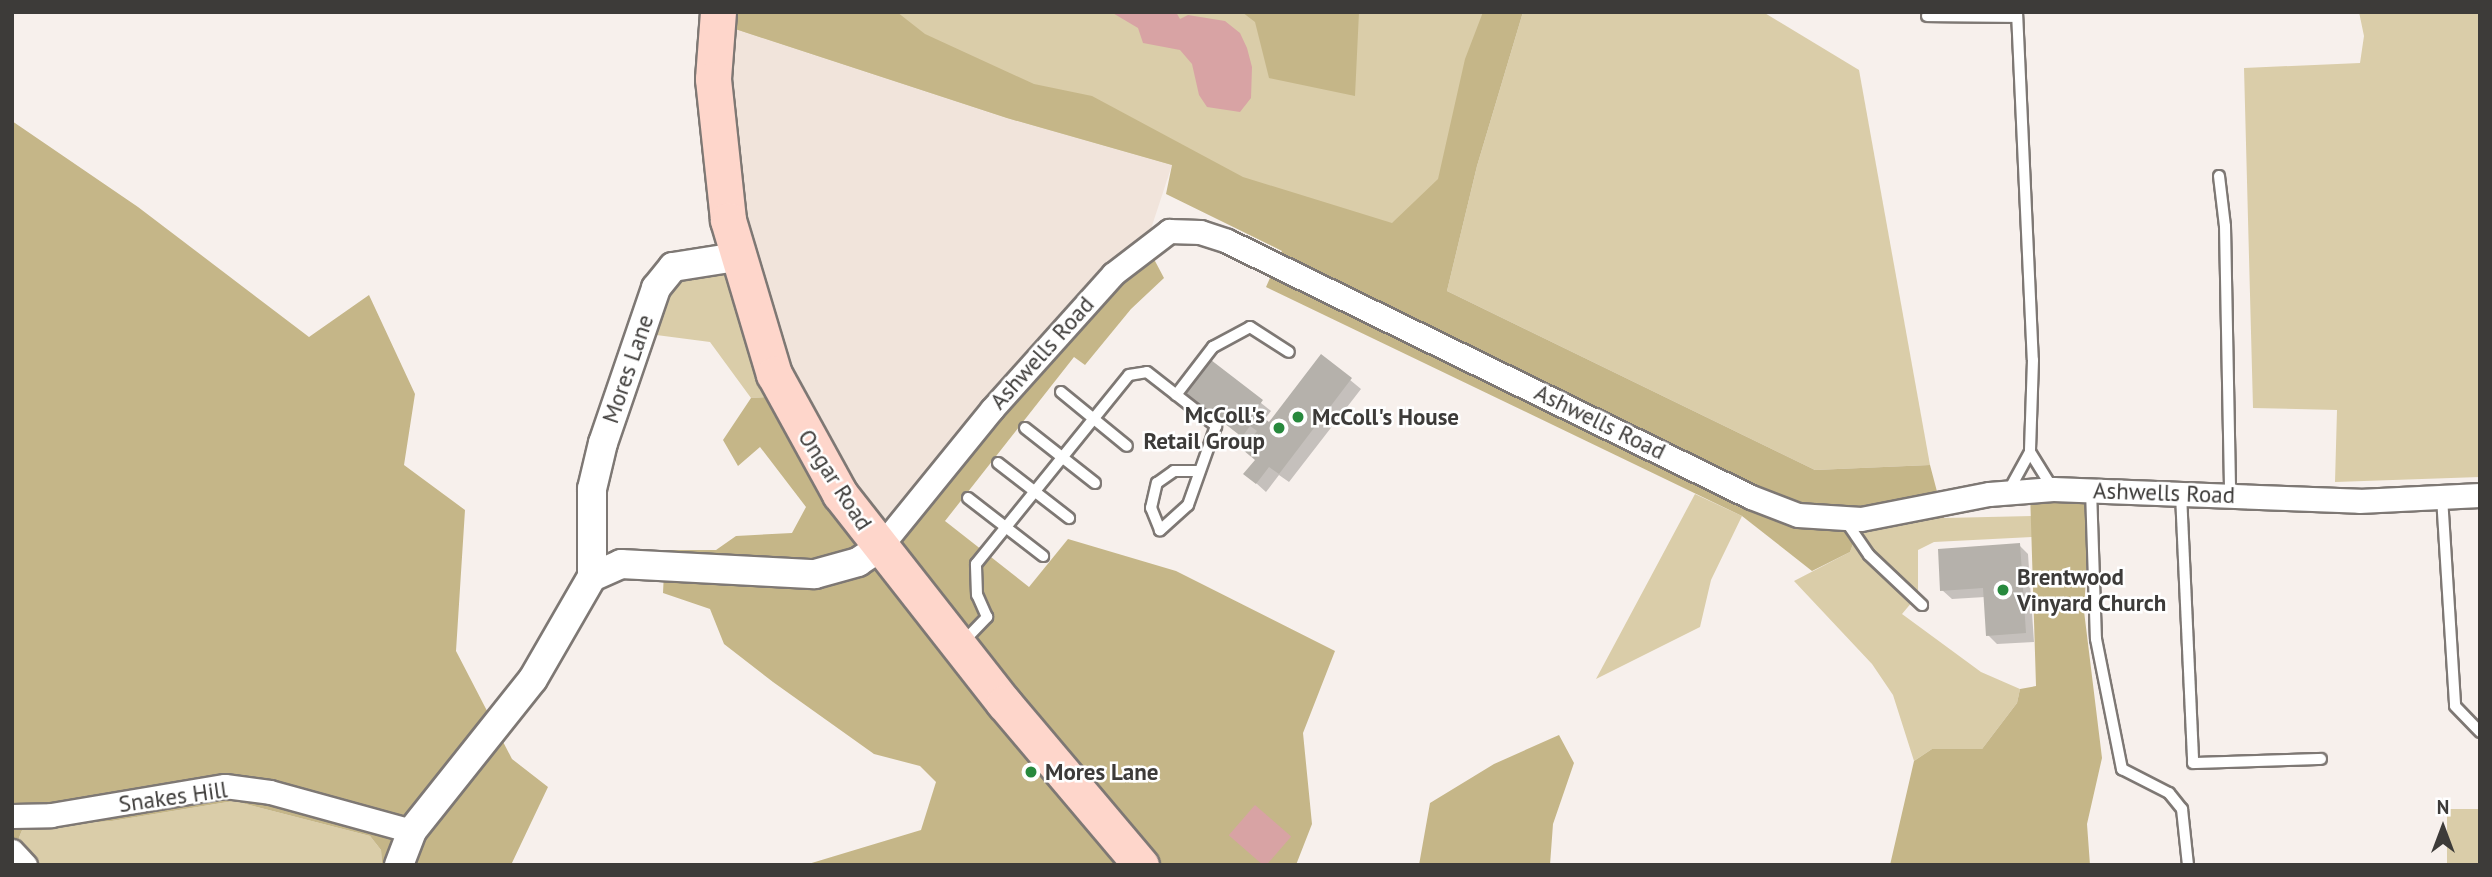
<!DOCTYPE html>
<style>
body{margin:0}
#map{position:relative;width:2492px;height:877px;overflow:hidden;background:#f7f0ec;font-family:"PT Sans",sans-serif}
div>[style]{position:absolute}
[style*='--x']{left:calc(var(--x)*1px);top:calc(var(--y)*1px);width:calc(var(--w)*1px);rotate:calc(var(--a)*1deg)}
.built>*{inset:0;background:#f1e4db}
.green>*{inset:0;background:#dacda9;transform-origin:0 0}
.forest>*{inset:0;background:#c5b688}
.water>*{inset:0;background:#d8a3a4;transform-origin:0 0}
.shadow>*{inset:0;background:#0003}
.building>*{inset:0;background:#b5b1ab}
.roads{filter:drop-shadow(2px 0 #7e7874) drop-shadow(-2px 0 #7e7874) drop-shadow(0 2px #7e7874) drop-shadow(0 -2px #7e7874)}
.service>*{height:10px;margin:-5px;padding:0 5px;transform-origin:5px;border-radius:5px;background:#fff}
.minor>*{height:23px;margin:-11.5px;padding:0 11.5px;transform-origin:11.5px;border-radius:11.5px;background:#fff}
.tertiary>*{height:28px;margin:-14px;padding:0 14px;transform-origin:14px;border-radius:14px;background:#fff}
.primary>*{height:35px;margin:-17.5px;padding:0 17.5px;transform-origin:17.5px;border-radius:17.5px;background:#fed6cb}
.dots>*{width:19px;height:19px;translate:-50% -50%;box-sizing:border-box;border:4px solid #fff;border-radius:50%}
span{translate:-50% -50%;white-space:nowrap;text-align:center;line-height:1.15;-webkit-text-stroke:5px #fff;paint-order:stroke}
.street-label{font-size:23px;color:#3d3b39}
.poi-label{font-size:23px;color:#3d3b39;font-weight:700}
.right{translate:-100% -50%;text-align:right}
.left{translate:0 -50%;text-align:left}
.frame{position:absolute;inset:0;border:14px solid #3d3b39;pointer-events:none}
.north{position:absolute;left:2408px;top:793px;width:70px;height:70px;-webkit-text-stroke:5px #fff;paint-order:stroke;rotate:0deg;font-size:19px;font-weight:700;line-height:28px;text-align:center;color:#3d3b39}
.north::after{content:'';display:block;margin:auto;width:24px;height:32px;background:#3d3b39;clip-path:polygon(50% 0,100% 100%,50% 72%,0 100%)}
</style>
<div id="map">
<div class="built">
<i style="clip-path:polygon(717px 23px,1007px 118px,1172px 165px,1146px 244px,898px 528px,862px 524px,756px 322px)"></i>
</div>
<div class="green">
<i style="clip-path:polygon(718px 12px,1499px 12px,1429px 282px,1172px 165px,1007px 118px,717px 23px)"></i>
<i style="clip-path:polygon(1523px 12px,1763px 12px,1859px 70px,1930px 465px,1815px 470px,1447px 291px,1477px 166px)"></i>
<i style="clip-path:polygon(2359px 12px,2480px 12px,2480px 477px,2335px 482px,2337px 410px,2253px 408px,2244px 68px,2360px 63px,2364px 36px)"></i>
<i style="clip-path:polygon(736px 257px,785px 396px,751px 398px,710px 342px,641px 333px,656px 288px)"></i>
<i style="clip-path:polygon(1695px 494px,1742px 516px,1711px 580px,1700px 627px,1596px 679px)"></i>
<i style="clip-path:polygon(2032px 516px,2032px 537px,1934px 542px,1918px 550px,1918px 595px,1902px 614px,1981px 672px,2020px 689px,2017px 703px,1982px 749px,1932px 749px,1914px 761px,1893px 695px,1872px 664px,1794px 581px,1850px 552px,1857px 533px,1944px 518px)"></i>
<i style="clip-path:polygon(234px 801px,370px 836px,381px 850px,382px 865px,39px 865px,18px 840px,23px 828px,112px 821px)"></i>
<i style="left:2447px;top:809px;width:33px;height:56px"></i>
</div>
<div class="forest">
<i style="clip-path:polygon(718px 12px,897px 12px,925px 34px,1034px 84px,1092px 96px,1243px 177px,1392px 223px,1438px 179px,1465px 59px,1483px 12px,1523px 12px,1477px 166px,1447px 291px,1815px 470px,1930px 465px,1944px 518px,1857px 533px,1850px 552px,1812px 571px,1742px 516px,1266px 287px,1282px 251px,1166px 194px,1172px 165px,1007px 118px,717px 23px)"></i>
<i style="clip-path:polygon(1242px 12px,1359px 12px,1355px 96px,1269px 78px,1255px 22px)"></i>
<i style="clip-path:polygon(12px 121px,138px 207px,309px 337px,369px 295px,415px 394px,404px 465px,465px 510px,456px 651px,512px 759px,548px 787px,511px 865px,382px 865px,381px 850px,370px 836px,234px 801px,112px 821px,23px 828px,18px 840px,39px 865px,12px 865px)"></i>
<i style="clip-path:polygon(1146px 244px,1164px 278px,1131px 309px,1085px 365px,1074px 357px,945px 521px,1029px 587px,1068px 539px,1176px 571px,1335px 651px,1303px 733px,1312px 824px,1296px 865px,805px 865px,921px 830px,936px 782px,920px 766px,874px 754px,773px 682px,724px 644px,710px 609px,663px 593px,665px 550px,716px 550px,736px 536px,792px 533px,806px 507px,760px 447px,738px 466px,723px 440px,751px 398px,785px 396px,862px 524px,898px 528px)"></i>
<i style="clip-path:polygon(2091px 490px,2084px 611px,2102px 758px,2087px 824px,2090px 865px,1890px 865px,1914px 761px,1932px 749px,1982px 749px,2017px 703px,2020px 689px,2036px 686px,2030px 491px)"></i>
<i style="clip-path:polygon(1559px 735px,1574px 763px,1553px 824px,1550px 865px,1419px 865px,1430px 803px,1494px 764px)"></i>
</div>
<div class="water">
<i style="clip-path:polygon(1111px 12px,1176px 12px,1180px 19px,1188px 15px,1225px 21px,1240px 33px,1247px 48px,1252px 67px,1251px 98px,1240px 112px,1207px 107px,1199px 95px,1192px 64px,1180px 50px,1143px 43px,1138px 28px)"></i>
<i style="left:1255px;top:805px;width:48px;height:40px;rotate:41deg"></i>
</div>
<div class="shadow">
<i style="clip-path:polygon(1321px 356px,1361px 389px,1289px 482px,1279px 475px,1266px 492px,1246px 474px,1256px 461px,1250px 443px,1187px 393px,1211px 363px,1271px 411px,1264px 420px,1269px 424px)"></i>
<i style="clip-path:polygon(2019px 545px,2028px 554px,2034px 642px,1997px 644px,1988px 635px,1985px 597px,1952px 599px,1942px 590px)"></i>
</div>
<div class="building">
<i style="clip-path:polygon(1321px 354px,1352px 378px,1279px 474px,1269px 467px,1256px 484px,1243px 474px,1255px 460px,1243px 450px,1257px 431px,1250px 426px,1242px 437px,1185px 393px,1211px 360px,1263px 400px,1255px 411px,1269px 422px)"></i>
<i style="clip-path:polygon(2020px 543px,2026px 633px,1986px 636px,1983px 588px,1940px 591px,1938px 549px)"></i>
</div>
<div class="roads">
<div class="service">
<i style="--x:2017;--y:12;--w:348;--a:87.4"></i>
<i style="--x:2033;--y:360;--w:92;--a:91.9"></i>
<i style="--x:2030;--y:452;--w:44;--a:58.1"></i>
<i style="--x:1927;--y:16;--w:90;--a:0.6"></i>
<i style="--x:2219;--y:176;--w:50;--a:83.2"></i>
<i style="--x:2225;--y:226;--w:270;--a:88.9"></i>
<i style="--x:1061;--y:392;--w:85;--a:39.3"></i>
<i style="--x:1176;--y:395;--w:61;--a:-52.4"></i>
<i style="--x:1213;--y:347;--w:42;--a:-28.4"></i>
<i style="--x:1250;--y:327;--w:46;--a:32.7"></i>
<i style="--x:1025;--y:428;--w:89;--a:38.2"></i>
<i style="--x:998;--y:463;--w:90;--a:37.8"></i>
<i style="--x:2091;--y:490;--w:149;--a:88.1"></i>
<i style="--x:2096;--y:639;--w:133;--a:78.7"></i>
<i style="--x:2122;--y:769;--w:53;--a:27.1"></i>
<i style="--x:2169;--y:793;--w:21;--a:51"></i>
<i style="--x:2182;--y:809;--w:56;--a:83.9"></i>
<i style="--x:2008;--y:492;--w:46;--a:-61.2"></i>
<i style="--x:2181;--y:494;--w:269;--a:87.4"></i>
<i style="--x:2193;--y:763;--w:128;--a:-1.8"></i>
<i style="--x:2442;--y:497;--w:209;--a:86.4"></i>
<i style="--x:2455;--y:706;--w:36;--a:46"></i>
<i style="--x:968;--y:498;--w:95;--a:37.7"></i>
<i style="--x:1845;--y:520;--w:42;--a:55.6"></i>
<i style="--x:1869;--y:555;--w:73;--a:43.3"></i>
<i style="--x:963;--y:642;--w:35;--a:-46"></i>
<i style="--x:987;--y:617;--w:24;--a:-114"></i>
<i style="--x:977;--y:595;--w:31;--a:-92"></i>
<i style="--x:976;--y:564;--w:243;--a:-51"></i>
<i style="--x:1129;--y:375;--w:18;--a:-9"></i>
<i style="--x:1147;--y:372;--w:88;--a:38"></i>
<i style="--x:1216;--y:426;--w:84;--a:109.5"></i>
<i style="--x:1188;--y:505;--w:38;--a:138"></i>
<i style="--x:1160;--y:530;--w:24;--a:-112"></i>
<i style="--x:1151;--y:508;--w:26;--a:-77"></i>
<i style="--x:1157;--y:483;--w:21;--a:-35"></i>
<i style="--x:1174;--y:471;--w:25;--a:0"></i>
</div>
<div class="minor">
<i style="--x:880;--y:547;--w:178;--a:-50.9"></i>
<i style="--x:992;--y:409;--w:181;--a:-48.1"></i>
<i style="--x:1113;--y:274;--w:71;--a:-37.5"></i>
<i style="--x:1169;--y:231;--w:31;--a:2"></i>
<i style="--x:1200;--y:232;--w:28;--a:18"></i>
<i style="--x:1227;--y:241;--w:583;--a:26.04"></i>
<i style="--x:1751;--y:497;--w:50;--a:21"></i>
<i style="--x:1798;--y:515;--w:63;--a:3.6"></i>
<i style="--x:1861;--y:519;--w:130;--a:-11.1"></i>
<i style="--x:1989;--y:494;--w:64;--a:-4.5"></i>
<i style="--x:2053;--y:489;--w:306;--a:2.2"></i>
<i style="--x:2359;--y:501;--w:121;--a:-2.8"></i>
<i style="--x:12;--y:816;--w:39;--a:-1"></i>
<i style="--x:51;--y:815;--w:176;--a:-9.5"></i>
<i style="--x:225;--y:786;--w:45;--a:7.6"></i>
<i style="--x:270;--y:792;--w:147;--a:15.4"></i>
<i style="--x:12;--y:851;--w:19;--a:47"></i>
</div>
<div class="tertiary">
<i style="--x:592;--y:577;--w:32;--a:-24"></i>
<i style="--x:621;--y:564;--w:194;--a:3"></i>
<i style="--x:815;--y:574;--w:45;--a:-15.6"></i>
<i style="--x:858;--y:562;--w:27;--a:-34"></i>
<i style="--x:399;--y:865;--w:36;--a:-69"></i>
<i style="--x:412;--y:831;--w:194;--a:-51.5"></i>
<i style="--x:533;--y:679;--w:118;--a:-60"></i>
<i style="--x:592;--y:577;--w:88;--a:-90"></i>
<i style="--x:592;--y:489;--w:47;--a:-76.6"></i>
<i style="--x:603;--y:443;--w:164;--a:-71.1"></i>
<i style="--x:656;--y:288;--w:27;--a:-51"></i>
<i style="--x:673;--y:267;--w:64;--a:-9"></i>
</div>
<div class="primary">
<i style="--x:718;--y:12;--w:67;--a:94.3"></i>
<i style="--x:713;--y:79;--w:142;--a:83.9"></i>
<i style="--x:728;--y:220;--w:161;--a:73.4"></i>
<i style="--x:774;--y:374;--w:137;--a:61.2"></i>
<i style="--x:840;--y:494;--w:266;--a:51.9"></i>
<i style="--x:1004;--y:703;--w:212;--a:49.8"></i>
</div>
</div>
<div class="dots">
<i style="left:1298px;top:417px;background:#27893d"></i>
<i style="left:1279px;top:428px;background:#27893d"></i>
<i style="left:2003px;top:590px;background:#27893d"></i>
<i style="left:1031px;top:772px;background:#27893d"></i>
</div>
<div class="street-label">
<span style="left:1042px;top:353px;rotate:-48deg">Ashwells Road</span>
<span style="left:628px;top:369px;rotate:-71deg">Mores Lane</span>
<span style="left:1600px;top:422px;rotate:26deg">Ashwells Road</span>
<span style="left:835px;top:480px;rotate:57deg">Ongar Road</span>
<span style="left:2164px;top:493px;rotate:2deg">Ashwells Road</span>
<span style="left:173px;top:797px;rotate:-8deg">Snakes Hill</span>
</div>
<div class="poi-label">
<span class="right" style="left:1265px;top:428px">McColl's<br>Retail Group</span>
<span class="left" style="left:1312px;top:417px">McColl's House</span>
<span class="left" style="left:2017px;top:590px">Brentwood<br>Vinyard Church</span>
<span class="left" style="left:1045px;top:772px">Mores Lane</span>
</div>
<div class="frame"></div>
<div class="north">N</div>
</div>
